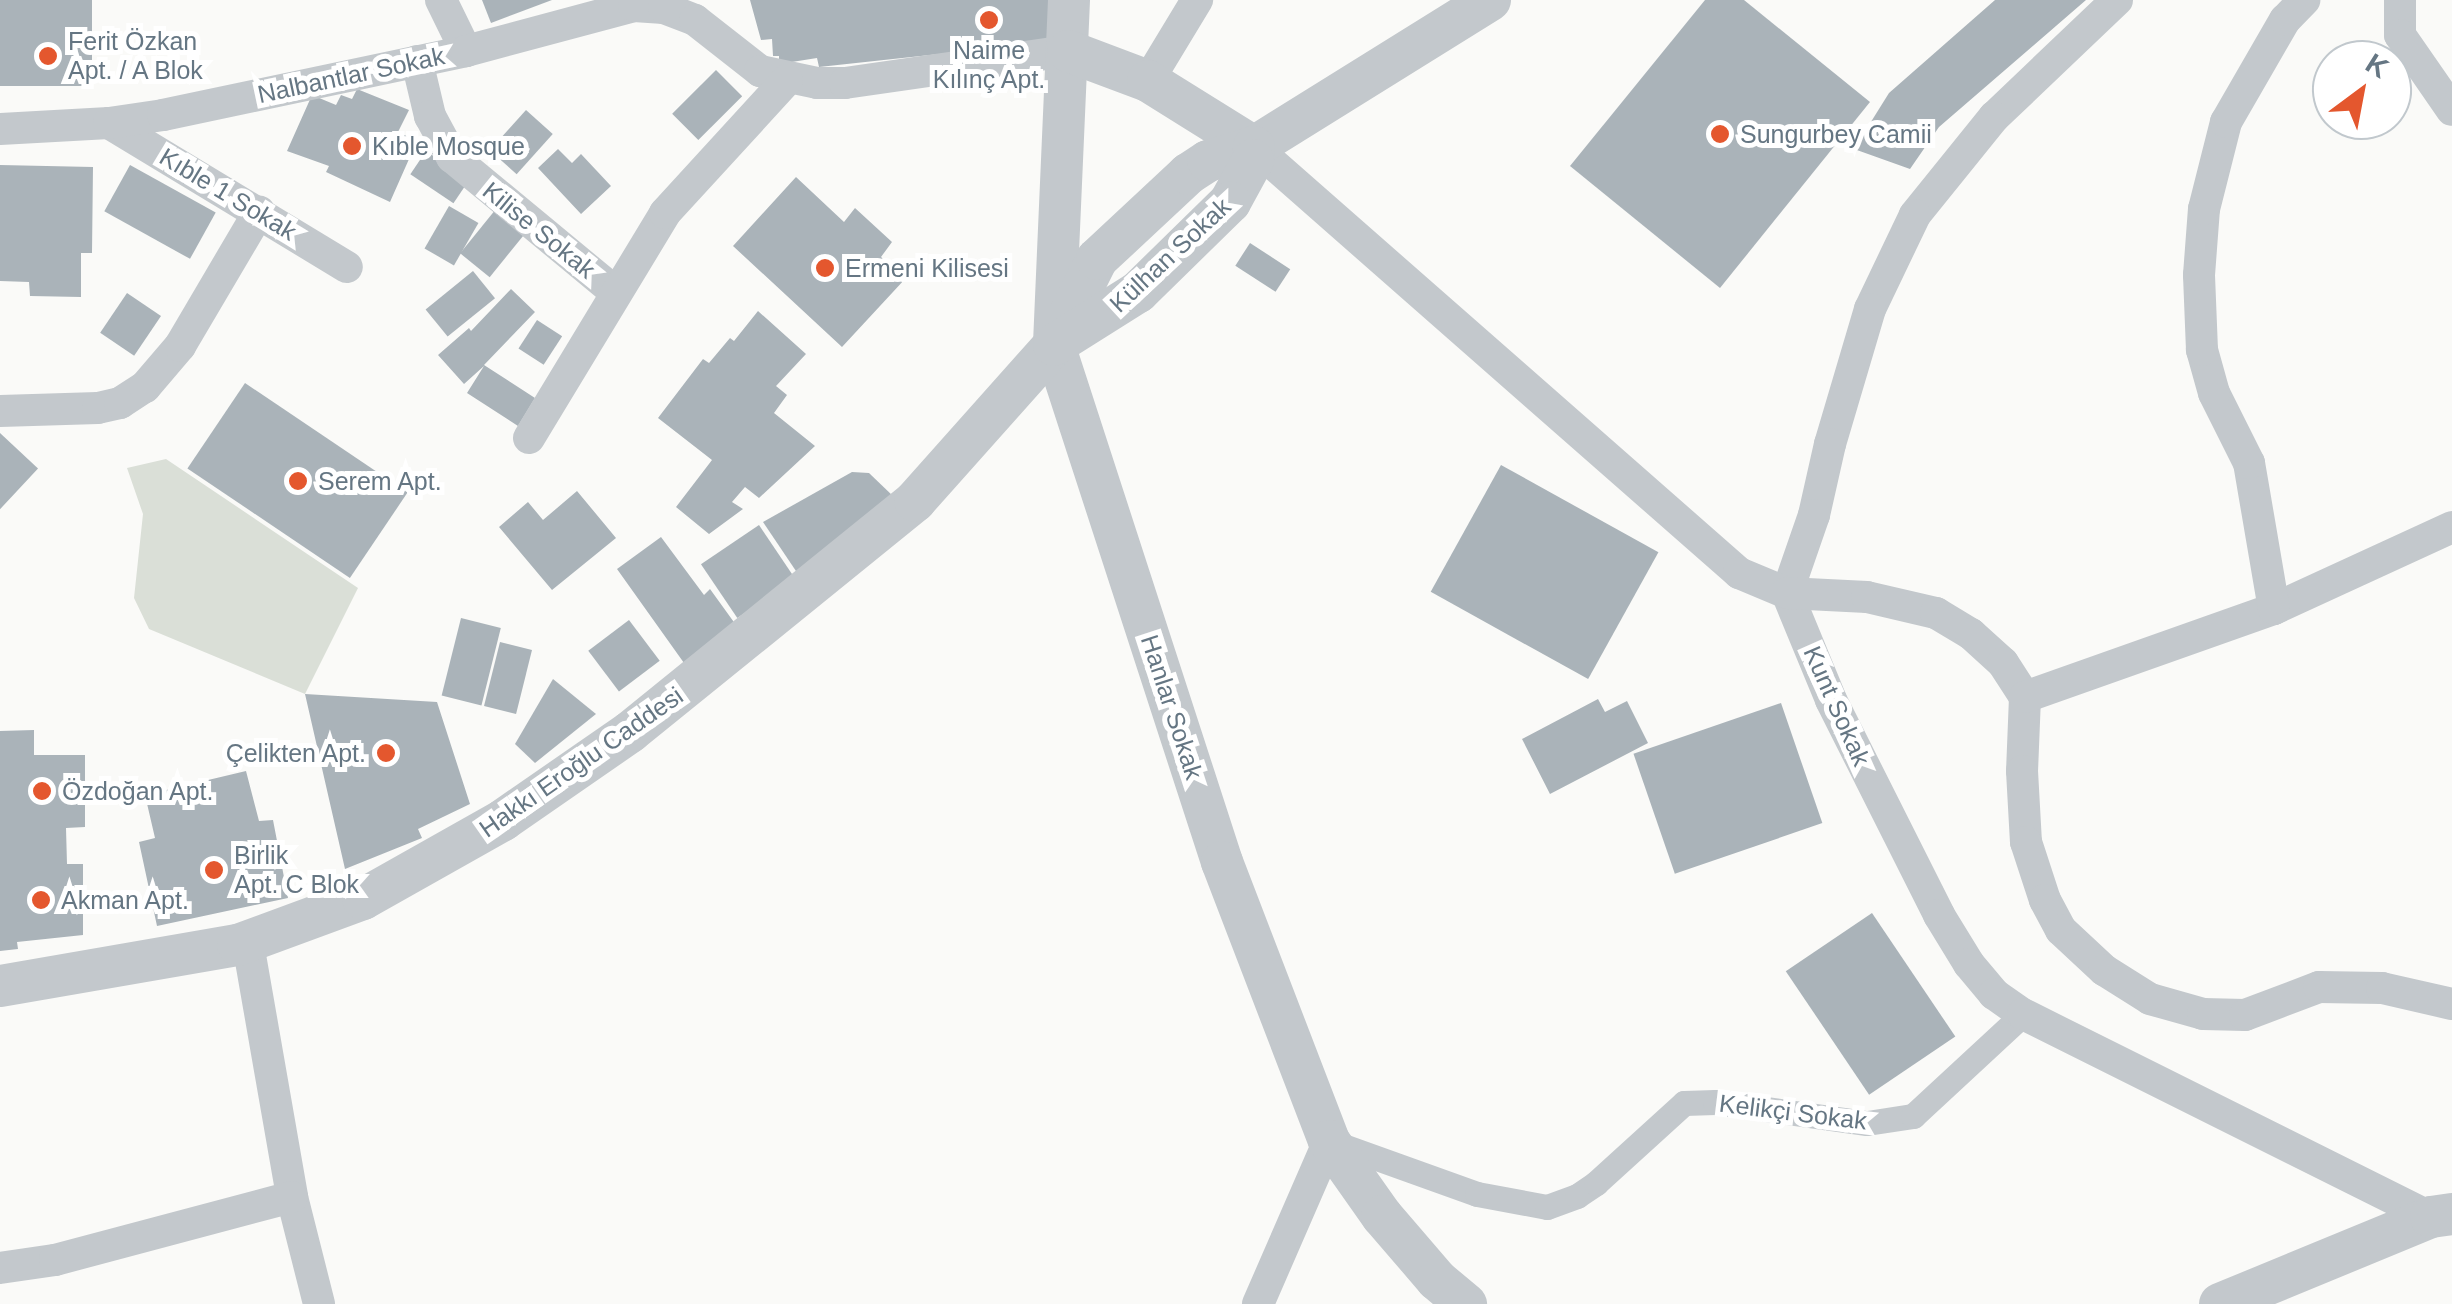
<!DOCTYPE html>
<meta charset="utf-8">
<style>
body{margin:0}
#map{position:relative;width:2452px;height:1304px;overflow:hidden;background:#fafaf8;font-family:Arial,sans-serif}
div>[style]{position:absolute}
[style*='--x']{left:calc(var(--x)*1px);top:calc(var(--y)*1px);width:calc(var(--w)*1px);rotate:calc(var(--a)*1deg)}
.green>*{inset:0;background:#dadfd7}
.building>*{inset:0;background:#aab3b9;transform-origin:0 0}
.pedestrian>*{height:25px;margin:-12.5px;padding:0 12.5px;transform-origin:12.5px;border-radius:12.5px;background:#c3c8cc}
.minor>*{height:32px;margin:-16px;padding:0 16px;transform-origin:16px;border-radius:16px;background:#c3c8cc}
.tertiary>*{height:42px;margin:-21px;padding:0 21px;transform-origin:21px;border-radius:21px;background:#c3c8cc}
.dots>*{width:28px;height:28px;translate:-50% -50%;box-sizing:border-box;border:5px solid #fff;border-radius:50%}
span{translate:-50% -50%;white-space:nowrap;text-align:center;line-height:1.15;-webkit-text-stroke:10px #fff;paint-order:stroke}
.poi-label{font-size:25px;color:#657683}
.left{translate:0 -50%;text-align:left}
.right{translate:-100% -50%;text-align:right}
.street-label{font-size:25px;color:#657683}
.north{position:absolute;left:2312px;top:40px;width:100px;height:100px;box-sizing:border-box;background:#fff;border:2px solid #c1c8cd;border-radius:50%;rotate:32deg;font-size:28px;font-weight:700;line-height:40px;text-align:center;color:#657683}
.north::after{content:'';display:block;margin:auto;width:35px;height:45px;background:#e4572e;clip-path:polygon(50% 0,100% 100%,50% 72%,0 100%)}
</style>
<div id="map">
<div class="green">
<i style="clip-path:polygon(166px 459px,358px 588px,305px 694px,149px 629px,134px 598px,143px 514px,127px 468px)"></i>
</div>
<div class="building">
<i style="left:0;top:0;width:92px;height:86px"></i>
<i style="clip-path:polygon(482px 0,552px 0,491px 23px)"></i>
<i style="clip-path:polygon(750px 0,1057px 0,1061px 41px,819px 67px,817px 58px,779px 64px,779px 56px,773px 56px,772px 39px,761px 40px)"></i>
<i style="clip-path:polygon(1705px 0,1744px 0,1870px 102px,1720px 288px,1570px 166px)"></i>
<i style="clip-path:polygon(1995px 0,2086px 0,1939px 127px,1910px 169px,1854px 149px,1889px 93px)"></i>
<i style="left:716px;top:70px;width:37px;height:62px;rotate:45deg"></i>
<i style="clip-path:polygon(357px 89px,409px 110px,398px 132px,417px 141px,390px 202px,326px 172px,329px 166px,287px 151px,312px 95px,336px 105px,341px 95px,352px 99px)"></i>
<i style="left:526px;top:110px;width:36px;height:54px;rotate:42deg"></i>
<i style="clip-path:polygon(558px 149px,572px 163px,581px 154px,611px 186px,581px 214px,538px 168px)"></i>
<i style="left:426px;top:151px;width:52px;height:28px;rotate:34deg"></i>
<i style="clip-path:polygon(0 165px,93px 167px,92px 253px,81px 253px,81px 297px,30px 296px,29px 282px,0 281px)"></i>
<i style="left:130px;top:165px;width:98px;height:53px;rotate:29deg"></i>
<i style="clip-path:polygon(796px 177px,844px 222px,855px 208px,892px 242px,881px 257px,905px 279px,842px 347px,733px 246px)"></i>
<i style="left:449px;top:206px;width:34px;height:49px;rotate:30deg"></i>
<i style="left:496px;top:209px;width:38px;height:57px;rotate:39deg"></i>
<i style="left:1250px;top:243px;width:48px;height:27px;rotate:33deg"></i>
<i style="left:473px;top:271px;width:35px;height:61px;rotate:51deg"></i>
<i style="clip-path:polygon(511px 289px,535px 312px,484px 365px,535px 398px,518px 426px,467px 393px,484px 366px,464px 384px,438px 355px,469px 328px,471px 331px)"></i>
<i style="left:127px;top:293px;width:41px;height:48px;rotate:34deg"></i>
<i style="clip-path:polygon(758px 311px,806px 354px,776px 386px,787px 395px,774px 413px,815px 446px,759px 498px,745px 487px,732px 502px,743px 509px,709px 534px,676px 507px,712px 460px,658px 418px,703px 359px,709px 363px,730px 338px,734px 341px)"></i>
<i style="left:537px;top:320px;width:30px;height:34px;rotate:33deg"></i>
<i style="left:245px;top:383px;width:196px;height:103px;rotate:34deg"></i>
<i style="left:0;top:433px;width:52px;height:274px;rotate:43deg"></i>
<i style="left:1501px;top:465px;width:180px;height:145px;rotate:29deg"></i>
<i style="clip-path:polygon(852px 472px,869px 473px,894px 497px,800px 577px,763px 522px)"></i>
<i style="clip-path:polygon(577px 491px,616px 538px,552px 590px,499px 527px,528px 502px,543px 520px)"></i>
<i style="left:759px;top:525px;width:65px;height:70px;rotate:56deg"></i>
<i style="clip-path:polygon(661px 537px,704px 595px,710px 589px,736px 625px,684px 663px,617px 569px)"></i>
<i style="left:461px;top:618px;width:41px;height:80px;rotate:14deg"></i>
<i style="left:629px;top:620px;width:51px;height:51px;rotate:53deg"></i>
<i style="left:500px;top:642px;width:33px;height:66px;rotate:14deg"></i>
<i style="clip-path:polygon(553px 679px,596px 714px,535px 763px,515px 744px)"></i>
<i style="clip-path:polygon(305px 694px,437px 702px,470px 804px,418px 829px,422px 838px,345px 869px)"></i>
<i style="clip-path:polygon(1598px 699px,1605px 712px,1627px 701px,1648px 743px,1550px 794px,1522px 739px)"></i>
<i style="left:1781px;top:703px;width:127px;height:156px;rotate:71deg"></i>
<i style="clip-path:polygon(34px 730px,34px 755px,85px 755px,85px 827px,66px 828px,67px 864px,83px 864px,83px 935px,17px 942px,18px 949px,0 951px,0 731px)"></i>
<i style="clip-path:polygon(246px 771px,259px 821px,273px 820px,288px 898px,157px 926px,139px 842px,155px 838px,145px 795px)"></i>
<i style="left:1872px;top:913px;width:149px;height:104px;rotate:56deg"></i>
</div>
<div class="pedestrian">
<i style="--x:1332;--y:1142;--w:154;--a:19.7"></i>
<i style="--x:1477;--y:1194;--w:71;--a:10.5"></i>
<i style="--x:1547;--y:1207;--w:32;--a:-20"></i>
<i style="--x:1577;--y:1196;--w:23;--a:-34"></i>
<i style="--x:1596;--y:1183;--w:119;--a:-42.3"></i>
<i style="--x:1684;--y:1103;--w:31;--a:-2"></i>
<i style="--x:1715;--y:1102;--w:153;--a:7.9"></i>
<i style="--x:1867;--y:1123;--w:47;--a:-8.7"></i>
<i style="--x:1913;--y:1116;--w:150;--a:-42.8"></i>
</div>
<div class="minor">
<i style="--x:441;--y:0;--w:57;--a:63.9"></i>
<i style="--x:2117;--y:0;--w:170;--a:136.4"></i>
<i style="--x:1994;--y:117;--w:126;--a:128.9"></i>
<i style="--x:1915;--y:215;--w:104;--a:115.6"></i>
<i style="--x:1870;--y:309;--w:141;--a:106.5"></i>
<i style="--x:1830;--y:444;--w:73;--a:102.7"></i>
<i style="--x:1814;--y:515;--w:83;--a:109.1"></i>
<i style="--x:1787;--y:593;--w:116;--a:67.6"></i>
<i style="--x:1831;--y:700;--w:241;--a:63.3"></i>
<i style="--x:1939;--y:915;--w:57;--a:58.5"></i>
<i style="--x:1969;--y:964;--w:39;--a:50"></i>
<i style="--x:1994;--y:994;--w:35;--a:35"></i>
<i style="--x:2023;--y:1014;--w:456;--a:26.5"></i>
<i style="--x:2400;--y:0;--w:35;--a:90"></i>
<i style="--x:2400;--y:35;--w:91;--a:55.3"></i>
<i style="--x:417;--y:61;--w:57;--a:76.7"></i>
<i style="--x:430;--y:116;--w:47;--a:61.8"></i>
<i style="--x:452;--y:157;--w:210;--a:39.6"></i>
<i style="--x:1148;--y:81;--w:95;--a:-58.8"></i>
<i style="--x:109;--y:123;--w:278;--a:31.2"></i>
<i style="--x:0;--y:129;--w:109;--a:-3.2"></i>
<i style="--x:109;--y:123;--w:55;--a:-8.4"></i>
<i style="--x:163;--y:115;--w:310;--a:-11.9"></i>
<i style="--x:466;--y:51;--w:174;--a:-15"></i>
<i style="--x:634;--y:6;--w:30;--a:4"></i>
<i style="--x:664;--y:8;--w:33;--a:21"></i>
<i style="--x:695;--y:20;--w:83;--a:38.1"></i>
<i style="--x:760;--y:71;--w:58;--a:11.9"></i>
<i style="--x:817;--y:83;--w:28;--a:0"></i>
<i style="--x:845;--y:83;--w:225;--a:-8.2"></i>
<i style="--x:1254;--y:147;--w:646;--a:41.29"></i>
<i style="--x:1739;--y:573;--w:52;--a:22.6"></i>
<i style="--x:1787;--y:593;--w:80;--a:2.9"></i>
<i style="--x:1867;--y:597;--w:71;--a:13.1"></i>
<i style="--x:1936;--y:613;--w:41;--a:31"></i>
<i style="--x:1971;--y:634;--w:43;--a:42.2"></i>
<i style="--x:2003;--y:663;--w:40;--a:57.1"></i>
<i style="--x:2025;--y:697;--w:74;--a:92.3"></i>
<i style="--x:2022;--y:771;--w:71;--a:86.8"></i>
<i style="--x:2026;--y:842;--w:61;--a:71.9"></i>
<i style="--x:2045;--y:900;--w:34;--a:62"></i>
<i style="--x:2061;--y:930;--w:59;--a:42.9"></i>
<i style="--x:2104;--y:970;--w:54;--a:32.2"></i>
<i style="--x:2150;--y:999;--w:55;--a:15.8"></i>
<i style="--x:2203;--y:1014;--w:42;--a:1.4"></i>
<i style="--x:2245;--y:1015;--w:79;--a:-20.7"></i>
<i style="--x:2319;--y:987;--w:63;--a:0.9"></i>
<i style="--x:2382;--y:988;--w:72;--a:12.9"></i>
<i style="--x:0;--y:411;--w:98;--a:-1.8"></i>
<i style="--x:98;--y:408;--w:23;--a:-13"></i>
<i style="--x:120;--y:403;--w:30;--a:-33"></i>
<i style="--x:145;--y:387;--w:54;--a:-49.5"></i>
<i style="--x:180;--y:346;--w:156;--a:-59.5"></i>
<i style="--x:529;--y:438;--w:263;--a:-58.8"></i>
<i style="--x:665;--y:213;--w:180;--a:-47.5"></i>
<i style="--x:2274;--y:609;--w:196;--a:-24.7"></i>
<i style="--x:2025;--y:697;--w:264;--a:-19.5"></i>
<i style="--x:2274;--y:609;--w:148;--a:-99.7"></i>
<i style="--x:2249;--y:463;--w:78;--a:-116.6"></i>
<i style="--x:2214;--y:393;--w:45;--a:-105.6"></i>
<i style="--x:2202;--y:350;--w:75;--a:-92.3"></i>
<i style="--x:2199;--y:275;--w:66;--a:-85.7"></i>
<i style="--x:2204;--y:209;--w:90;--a:-75.8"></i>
<i style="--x:2226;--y:122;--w:118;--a:-60"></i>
<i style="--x:2285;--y:20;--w:28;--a:-46"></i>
<i style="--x:247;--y:938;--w:263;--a:80.1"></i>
<i style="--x:292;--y:1197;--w:110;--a:75.8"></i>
<i style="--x:0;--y:1268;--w:56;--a:-8.3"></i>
<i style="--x:55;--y:1260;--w:245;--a:-14.9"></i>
<i style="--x:1258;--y:1304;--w:178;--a:-66.5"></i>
</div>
<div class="tertiary">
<i style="--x:1069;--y:0;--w:345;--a:92.5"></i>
<i style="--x:1054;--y:345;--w:544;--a:72"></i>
<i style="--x:1222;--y:862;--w:299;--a:69"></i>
<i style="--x:1329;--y:1141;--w:92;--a:54.8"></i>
<i style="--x:1382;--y:1216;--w:84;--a:49.3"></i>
<i style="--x:1437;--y:1280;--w:38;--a:40"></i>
<i style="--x:1068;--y:51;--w:85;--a:20.6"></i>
<i style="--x:1148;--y:81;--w:125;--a:31.9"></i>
<i style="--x:1254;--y:147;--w:278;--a:-31.9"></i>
<i style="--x:0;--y:986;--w:242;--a:-9.8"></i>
<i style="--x:238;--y:945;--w:133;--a:-20.2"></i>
<i style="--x:363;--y:899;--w:161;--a:-29.4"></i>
<i style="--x:503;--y:820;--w:155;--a:-34.7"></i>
<i style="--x:630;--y:732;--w:367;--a:-39"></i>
<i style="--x:915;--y:501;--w:209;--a:-48.3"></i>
<i style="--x:1054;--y:345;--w:96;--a:-63.4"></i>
<i style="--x:1097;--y:259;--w:125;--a:-43"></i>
<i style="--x:1188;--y:174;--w:24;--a:-33"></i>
<i style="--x:1208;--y:161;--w:48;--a:-16.9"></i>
<i style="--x:1254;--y:147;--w:13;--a:94"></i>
<i style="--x:1253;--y:160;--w:48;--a:118.7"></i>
<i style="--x:1230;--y:202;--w:129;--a:135.6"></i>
<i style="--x:1138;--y:292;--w:99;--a:147.8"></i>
<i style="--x:2220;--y:1304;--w:228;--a:-22.4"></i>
<i style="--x:2431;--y:1217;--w:21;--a:-8"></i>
</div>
<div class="dots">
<i style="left:989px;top:20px;background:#e4572e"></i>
<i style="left:48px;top:56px;background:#e4572e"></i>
<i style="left:1720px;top:134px;background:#e4572e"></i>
<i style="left:352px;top:146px;background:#e4572e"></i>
<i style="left:825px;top:268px;background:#e4572e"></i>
<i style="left:298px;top:481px;background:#e4572e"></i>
<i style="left:386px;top:753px;background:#e4572e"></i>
<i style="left:42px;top:791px;background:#e4572e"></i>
<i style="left:214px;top:870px;background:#e4572e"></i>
<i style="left:41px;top:900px;background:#e4572e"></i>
</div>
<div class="poi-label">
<span class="left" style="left:68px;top:56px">Ferit Özkan<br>Apt. / A Blok</span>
<span style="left:989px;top:65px">Naime<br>Kılınç Apt.</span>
<span class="left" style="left:1740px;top:134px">Sungurbey Camii</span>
<span class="left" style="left:372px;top:146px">Kıble Mosque</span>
<span class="left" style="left:845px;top:268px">Ermeni Kilisesi</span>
<span class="left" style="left:318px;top:481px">Serem Apt.</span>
<span class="right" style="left:366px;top:753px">Çelikten Apt.</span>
<span class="left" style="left:62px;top:791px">Özdoğan Apt.</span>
<span class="left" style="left:234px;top:870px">Birlik<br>Apt. C Blok</span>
<span class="left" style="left:61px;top:900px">Akman Apt.</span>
</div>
<div class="street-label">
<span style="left:351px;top:75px;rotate:-12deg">Nalbantlar Sokak</span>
<span style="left:228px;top:194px;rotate:31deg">Kıble 1 Sokak</span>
<span style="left:539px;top:230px;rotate:39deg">Kilise Sokak</span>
<span style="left:1170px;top:255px;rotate:-43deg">Külhan Sokak</span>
<span style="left:1837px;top:706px;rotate:66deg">Kunt Sokak</span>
<span style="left:1172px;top:707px;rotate:72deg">Hanlar Sokak</span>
<span style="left:581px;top:762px;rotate:-35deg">Hakkı Eroğlu Caddesi</span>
<span style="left:1793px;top:1112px;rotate:7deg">Kelikçi Sokak</span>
</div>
<div class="north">K</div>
</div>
